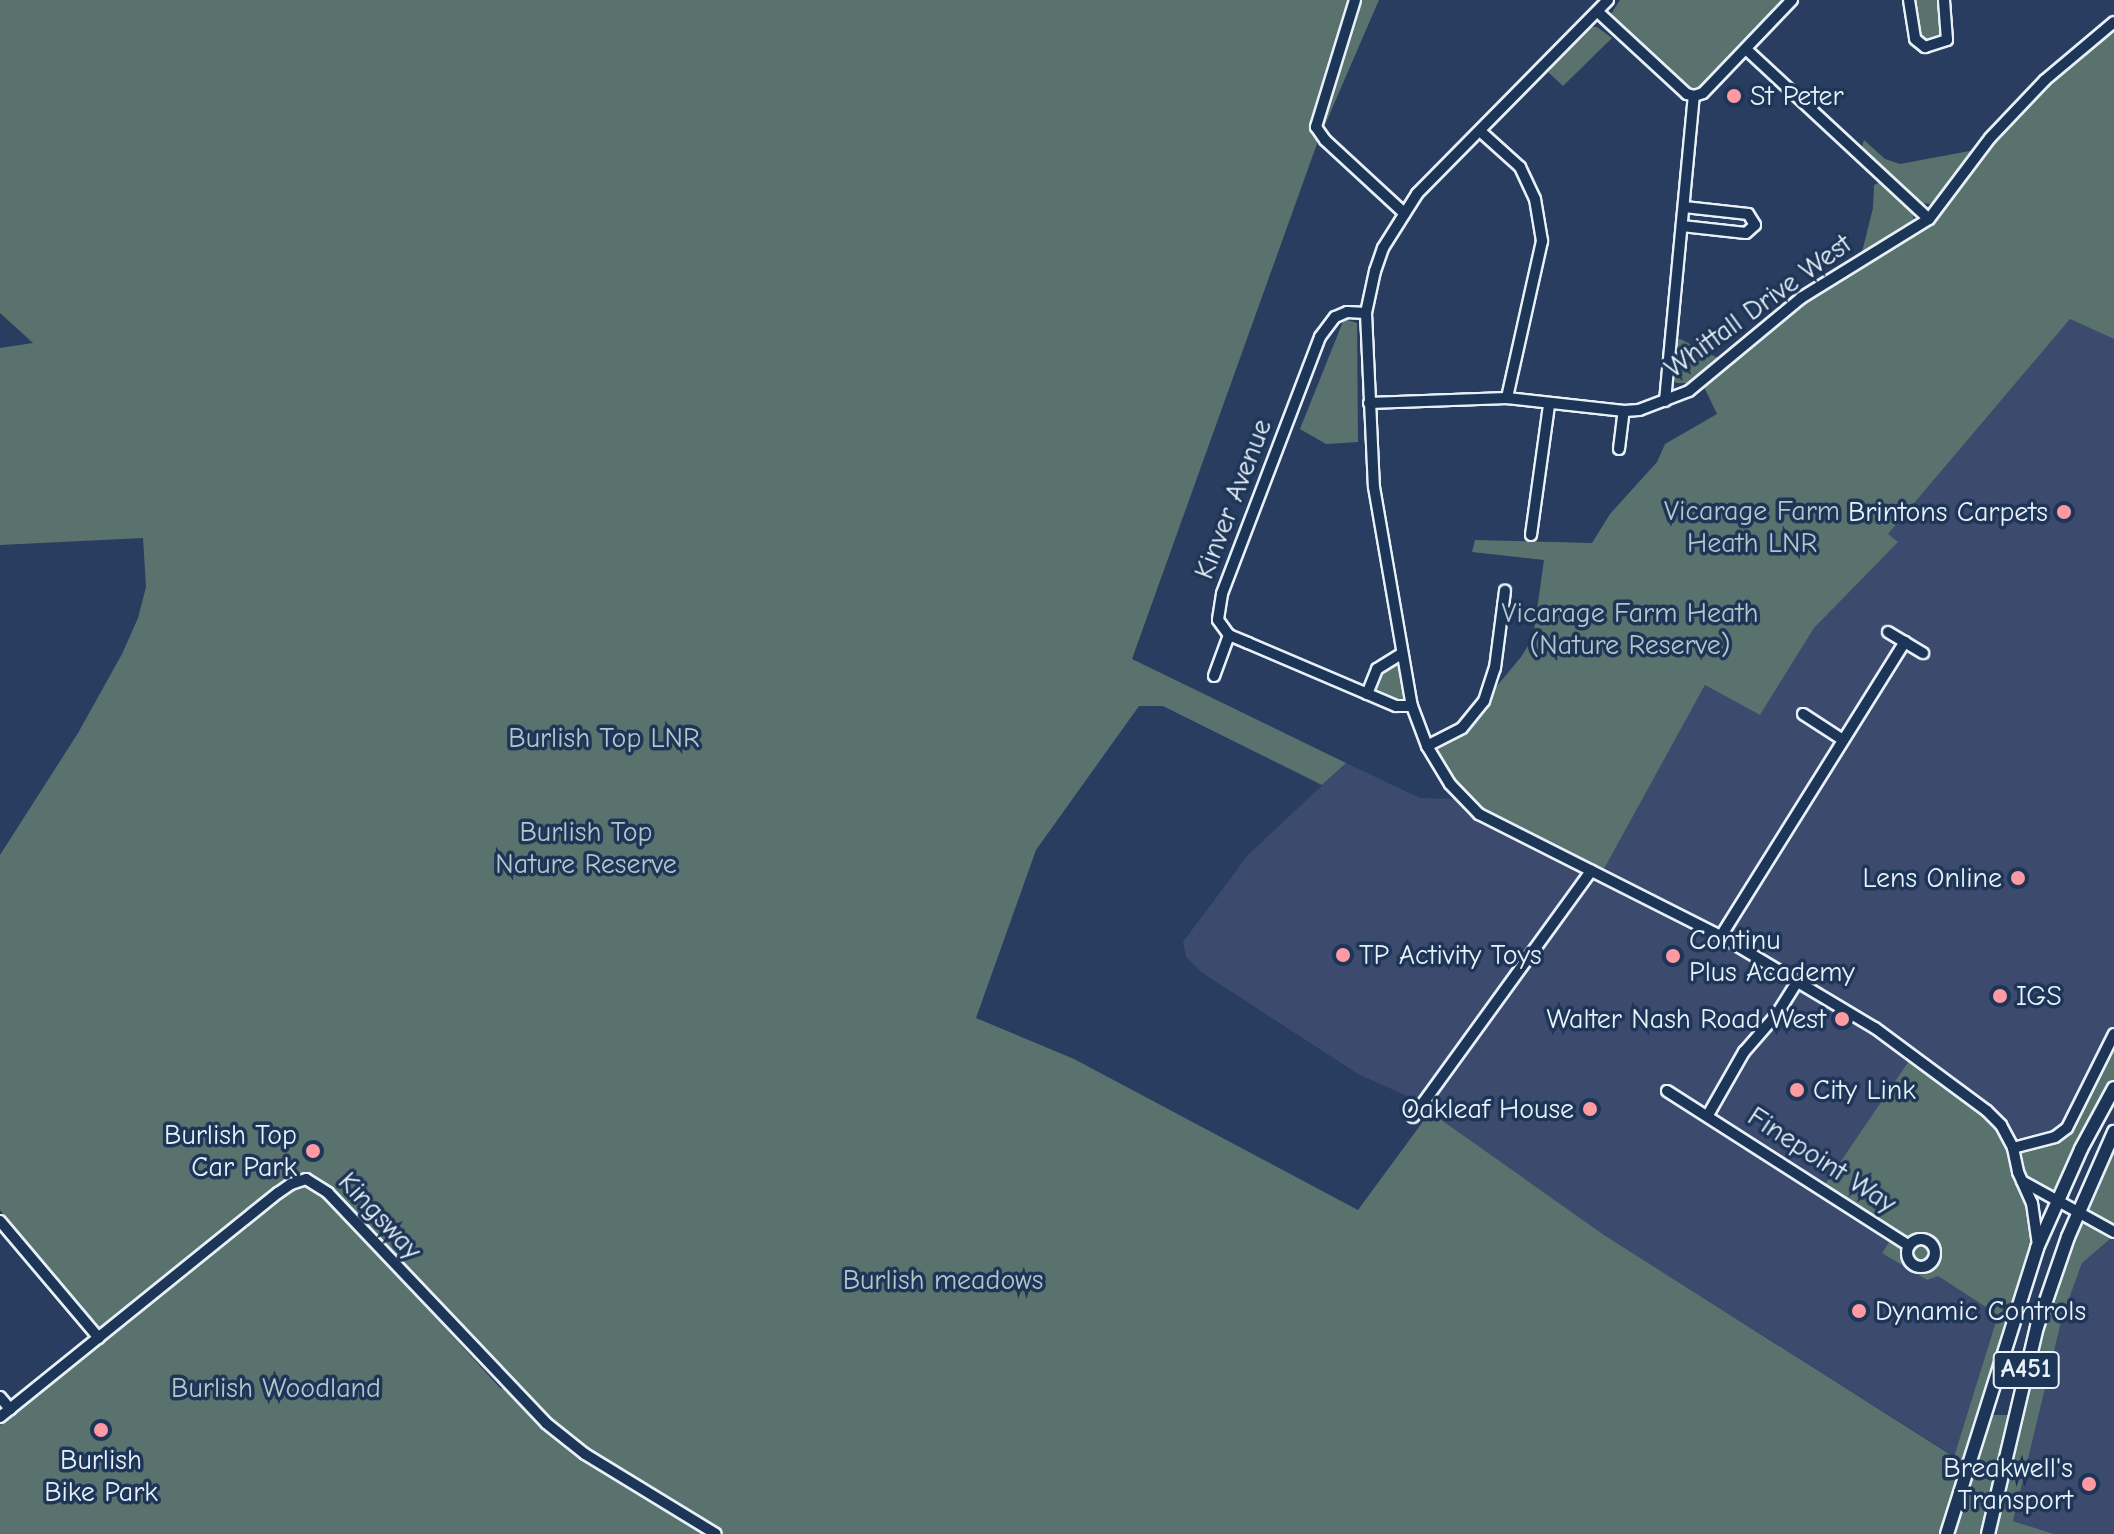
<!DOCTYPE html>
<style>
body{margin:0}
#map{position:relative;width:2114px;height:1534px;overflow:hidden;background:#293d60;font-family:"Comic Neue",sans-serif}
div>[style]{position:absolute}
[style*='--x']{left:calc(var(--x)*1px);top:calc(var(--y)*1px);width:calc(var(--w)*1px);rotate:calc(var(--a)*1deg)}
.built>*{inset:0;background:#3c4a6e}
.green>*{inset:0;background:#59726e}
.roads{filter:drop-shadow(2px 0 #e8f1f8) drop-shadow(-2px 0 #e8f1f8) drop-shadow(0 2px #e8f1f8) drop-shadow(0 -2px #e8f1f8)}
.minor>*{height:10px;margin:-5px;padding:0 5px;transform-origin:5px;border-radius:5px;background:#1d3557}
.minor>.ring{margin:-5px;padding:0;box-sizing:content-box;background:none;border:10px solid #1d3557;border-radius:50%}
.major>*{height:12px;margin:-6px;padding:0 6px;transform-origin:6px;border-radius:6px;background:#1d3557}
.dots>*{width:22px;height:22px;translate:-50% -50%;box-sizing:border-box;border:4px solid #1d3557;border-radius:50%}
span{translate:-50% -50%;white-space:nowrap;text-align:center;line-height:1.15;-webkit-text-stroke:7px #1d3557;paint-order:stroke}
.shield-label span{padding:2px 6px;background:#1d3557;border:2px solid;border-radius:6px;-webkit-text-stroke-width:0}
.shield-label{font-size:26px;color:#e8f1f8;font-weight:700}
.poi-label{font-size:28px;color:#e8f1f8}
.left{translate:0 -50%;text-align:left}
.right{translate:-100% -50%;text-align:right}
.street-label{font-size:28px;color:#e8f1f8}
.park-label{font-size:28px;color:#b6c5c8}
</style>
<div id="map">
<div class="built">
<i style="clip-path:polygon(2070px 319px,2114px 339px,2114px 1034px,2067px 1128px,1893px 1236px,1882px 1253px,1938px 1276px,1998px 1315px,1955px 1457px,1604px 1235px,1405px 1095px,1358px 1074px,1201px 972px,1186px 957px,1183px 942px,1248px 855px,1346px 763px,1420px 798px,1461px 799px,1600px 875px,1705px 685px,1760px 715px,1814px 628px,1897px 542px,1888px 534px)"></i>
<i style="clip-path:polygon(2114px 1222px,2114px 1534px,2054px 1534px,2013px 1521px,2062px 1318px,2082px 1263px,2109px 1240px)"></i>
</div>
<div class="green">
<i style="clip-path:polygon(0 0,1379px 0,1318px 141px,1132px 659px,1346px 763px,1322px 785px,1163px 706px,1139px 706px,1036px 850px,976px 1018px,1074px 1059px,1358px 1210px,1430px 1112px,1604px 1235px,1954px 1457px,1998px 1315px,1938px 1276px,1927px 1280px,1882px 1253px,1893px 1236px,1822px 1189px,1913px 1055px,1987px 1111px,2014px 1147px,2067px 1128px,2114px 1034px,2114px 1088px,2059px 1200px,2024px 1182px,2038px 1229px,1987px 1415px,2016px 1415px,2032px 1346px,2114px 1132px,2114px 1222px,2109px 1240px,2082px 1263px,2062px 1318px,2013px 1521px,2054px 1534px,0 1534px,0 1425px,302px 1183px,318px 1190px,333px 1205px,501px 1389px,510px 1379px,319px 1178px,299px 1180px,298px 1175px,289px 1179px,100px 1332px,0 1210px,0 855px,78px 733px,122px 654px,138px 618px,146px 587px,143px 538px,0 545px,0 348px,33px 343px,0 313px)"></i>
<i style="clip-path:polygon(1620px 0,1783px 0,1700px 87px,1689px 89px,1611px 14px)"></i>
<i style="clip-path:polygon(1913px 0,1939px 0,1943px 38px,1926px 42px,1918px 37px)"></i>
<i style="clip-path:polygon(2114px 22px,2114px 339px,2070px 319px,1888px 534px,1898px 542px,1814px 628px,1760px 715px,1705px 685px,1600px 876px,1479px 814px,1427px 746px,1462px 728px,1521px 657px,1533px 638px,1544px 560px,1472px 552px,1475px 540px,1592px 543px,1610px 514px,1657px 462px,1665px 444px,1717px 414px,1704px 387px,1801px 298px,1929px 219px,1990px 138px)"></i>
<i style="clip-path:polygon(1590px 27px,1597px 27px,1612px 38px,1563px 86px,1548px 72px)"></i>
<i style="clip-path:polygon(1864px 140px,1885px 159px,1900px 164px,1975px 150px,1941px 198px,1930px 204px,1922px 203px,1862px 147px)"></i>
<i style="clip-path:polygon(1883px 181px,1911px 206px,1914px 221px,1861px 256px,1873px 208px,1874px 185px)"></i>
<i style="clip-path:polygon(1344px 319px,1357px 323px,1358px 442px,1326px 444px,1300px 429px)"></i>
<i style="clip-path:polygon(1674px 336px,1722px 360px,1693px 383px,1676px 383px,1671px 379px)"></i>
<i style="clip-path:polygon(1401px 654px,1411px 704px,1396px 706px,1367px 694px,1369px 683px)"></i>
</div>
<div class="roads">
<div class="minor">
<i style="--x:1355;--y:0;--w:133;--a:107.1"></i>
<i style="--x:1316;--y:127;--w:16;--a:55"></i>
<i style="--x:1325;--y:140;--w:108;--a:42.7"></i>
<i style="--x:1608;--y:0;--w:272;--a:134.6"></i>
<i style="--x:1417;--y:194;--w:64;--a:122.2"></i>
<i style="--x:1383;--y:248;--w:24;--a:109"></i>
<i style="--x:1375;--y:271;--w:43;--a:102.1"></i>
<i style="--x:1366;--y:313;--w:174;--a:87.4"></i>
<i style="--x:1374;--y:487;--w:222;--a:80.2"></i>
<i style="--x:1412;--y:706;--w:43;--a:69.4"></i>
<i style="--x:1427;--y:746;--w:44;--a:58.8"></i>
<i style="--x:1450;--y:784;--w:42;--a:46"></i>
<i style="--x:1479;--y:814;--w:271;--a:26.8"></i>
<i style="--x:1721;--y:936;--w:179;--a:30.9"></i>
<i style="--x:1875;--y:1028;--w:139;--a:36.5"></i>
<i style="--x:1987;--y:1111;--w:20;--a:45"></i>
<i style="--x:2001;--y:1125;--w:26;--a:62"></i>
<i style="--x:2013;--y:1148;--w:25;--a:78"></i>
<i style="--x:2018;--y:1172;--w:34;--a:66"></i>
<i style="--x:2032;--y:1203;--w:42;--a:81.9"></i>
<i style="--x:1909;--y:0;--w:39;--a:81"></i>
<i style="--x:1915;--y:39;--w:13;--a:39"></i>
<i style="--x:1925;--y:47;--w:23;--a:-18"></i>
<i style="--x:1947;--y:40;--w:40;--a:-94.3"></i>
<i style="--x:1598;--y:12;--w:121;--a:42.7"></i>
<i style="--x:1687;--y:94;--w:7;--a:16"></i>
<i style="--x:1694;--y:96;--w:9;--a:-18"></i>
<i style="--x:1703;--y:93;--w:129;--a:-46.3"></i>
<i style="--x:1747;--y:50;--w:248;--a:42.9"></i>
<i style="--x:1480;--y:131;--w:54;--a:42"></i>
<i style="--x:1520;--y:167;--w:35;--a:65"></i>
<i style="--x:1535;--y:199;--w:43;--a:80.5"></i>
<i style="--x:1542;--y:241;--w:161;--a:102.6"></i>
<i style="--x:1682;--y:226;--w:64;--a:6.2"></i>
<i style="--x:1746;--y:233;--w:12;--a:-42"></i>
<i style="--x:1755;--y:225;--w:13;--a:-122"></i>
<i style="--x:1748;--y:214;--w:64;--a:-173.8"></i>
<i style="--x:1366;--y:313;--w:19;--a:-177"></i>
<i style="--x:1347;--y:312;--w:13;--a:157"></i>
<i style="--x:1335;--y:317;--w:25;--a:127"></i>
<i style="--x:1320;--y:337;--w:275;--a:110.9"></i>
<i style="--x:1222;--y:594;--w:26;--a:99"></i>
<i style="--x:1218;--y:620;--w:19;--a:54"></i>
<i style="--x:1229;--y:635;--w:21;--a:23"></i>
<i style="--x:1248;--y:643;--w:161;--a:23.1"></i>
<i style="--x:1396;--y:706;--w:16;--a:0"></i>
<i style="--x:1665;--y:401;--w:306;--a:-84.6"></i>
<i style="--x:1369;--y:403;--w:138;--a:-2.1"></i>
<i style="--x:1507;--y:398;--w:118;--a:6.3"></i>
<i style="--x:1624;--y:411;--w:15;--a:-4"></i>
<i style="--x:1639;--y:410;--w:53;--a:-20.8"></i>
<i style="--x:1689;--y:391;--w:146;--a:-39.7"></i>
<i style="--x:1801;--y:298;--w:150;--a:-31.7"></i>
<i style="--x:1929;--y:219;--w:101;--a:-53"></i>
<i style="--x:1990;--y:138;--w:80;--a:-46.5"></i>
<i style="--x:2045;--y:80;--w:90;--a:-40"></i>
<i style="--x:1619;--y:449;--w:38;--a:-83"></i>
<i style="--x:1531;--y:535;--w:131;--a:-82.1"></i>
<i style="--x:1888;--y:632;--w:41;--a:31"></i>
<i style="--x:1214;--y:676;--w:44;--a:-69.9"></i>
<i style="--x:1367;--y:694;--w:27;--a:-68"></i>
<i style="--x:1377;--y:669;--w:28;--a:-32"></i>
<i style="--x:1803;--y:714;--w:48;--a:33"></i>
<i style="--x:1427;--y:746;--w:39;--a:-27"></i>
<i style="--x:1462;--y:728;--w:35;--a:-51"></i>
<i style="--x:1484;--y:701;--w:35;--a:-72"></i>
<i style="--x:1495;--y:668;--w:78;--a:-82.6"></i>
<i style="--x:1721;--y:936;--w:347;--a:-58"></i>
<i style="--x:1667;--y:1091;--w:287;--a:32.6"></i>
<i style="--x:1708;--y:1115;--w:73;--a:-60.3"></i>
<i style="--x:1744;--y:1052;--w:50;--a:-49"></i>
<i style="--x:1777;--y:1014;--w:38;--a:-58"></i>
<i style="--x:1413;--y:1117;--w:304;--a:-54.1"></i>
<i style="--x:2013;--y:1148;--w:43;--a:-14.7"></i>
<i style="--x:2055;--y:1137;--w:15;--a:-37"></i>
<i style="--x:2067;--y:1128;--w:105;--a:-63.4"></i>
<i style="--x:2022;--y:1181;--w:105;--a:29"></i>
<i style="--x:0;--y:1221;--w:153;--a:49.8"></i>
<i class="ring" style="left:1907px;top:1239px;width:18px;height:18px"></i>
<i style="--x:0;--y:1397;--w:16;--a:50"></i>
<i style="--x:0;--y:1417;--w:357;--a:-38.9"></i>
<i style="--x:278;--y:1193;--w:16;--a:-35"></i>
<i style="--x:291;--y:1184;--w:16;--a:-18"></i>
<i style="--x:306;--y:1179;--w:26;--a:32"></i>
<i style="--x:328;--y:1193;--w:317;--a:46.5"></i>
<i style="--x:546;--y:1423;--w:50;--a:38.5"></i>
<i style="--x:585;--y:1454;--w:153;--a:31.4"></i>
</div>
<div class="major">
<i style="--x:1947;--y:1534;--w:300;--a:-72.5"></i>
<i style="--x:2037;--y:1248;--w:108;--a:-66"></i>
<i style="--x:2081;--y:1149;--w:69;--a:-61.6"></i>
<i style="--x:1988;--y:1534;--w:213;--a:-76.7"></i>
<i style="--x:2037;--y:1327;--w:95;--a:-71"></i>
<i style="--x:2068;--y:1237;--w:115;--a:-66.3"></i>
</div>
</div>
<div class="dots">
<i style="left:1734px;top:96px;background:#ff9aa2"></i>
<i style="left:2064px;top:512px;background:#ff9aa2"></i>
<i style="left:2018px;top:878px;background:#ff9aa2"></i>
<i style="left:1343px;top:955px;background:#ff9aa2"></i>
<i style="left:1673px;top:956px;background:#ff9aa2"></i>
<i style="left:2000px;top:996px;background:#ff9aa2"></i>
<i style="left:1842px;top:1019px;background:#ff9aa2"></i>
<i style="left:1797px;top:1090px;background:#ff9aa2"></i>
<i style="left:1590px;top:1109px;background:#ff9aa2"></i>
<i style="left:313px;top:1151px;background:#ff9aa2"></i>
<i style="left:1859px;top:1311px;background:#ff9aa2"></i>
<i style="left:101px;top:1430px;background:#ff9aa2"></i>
<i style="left:2089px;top:1484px;background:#ff9aa2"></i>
</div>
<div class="shield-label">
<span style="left:2026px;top:1370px">A451</span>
</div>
<div class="poi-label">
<span class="left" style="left:1750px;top:96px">St Peter</span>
<span class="right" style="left:2048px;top:512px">Brintons Carpets</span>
<span class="right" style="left:2002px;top:878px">Lens Online</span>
<span class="left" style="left:1689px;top:956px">Continu<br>Plus Academy</span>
<span class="left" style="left:1359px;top:955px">TP Activity Toys</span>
<span class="left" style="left:2016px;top:996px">IGS</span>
<span class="right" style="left:1826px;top:1019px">Walter Nash Road West</span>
<span class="left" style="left:1813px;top:1090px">City Link</span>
<span class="right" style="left:1574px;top:1109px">Oakleaf House</span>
<span class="right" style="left:297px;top:1151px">Burlish Top<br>Car Park</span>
<span class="left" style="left:1875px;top:1311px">Dynamic Controls</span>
<span style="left:101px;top:1476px">Burlish<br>Bike Park</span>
<span class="right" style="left:2073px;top:1484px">Breakwell's<br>Transport</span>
</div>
<div class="street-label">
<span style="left:1758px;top:306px;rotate:-36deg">Whittall Drive West</span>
<span style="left:1233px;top:499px;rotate:-69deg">Kinver Avenue</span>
<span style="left:1822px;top:1160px;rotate:33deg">Finepoint Way</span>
<span style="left:380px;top:1216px;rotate:47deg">Kingsway</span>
</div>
<div class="park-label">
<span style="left:1752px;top:527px">Vicarage Farm<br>Heath LNR</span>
<span style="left:1630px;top:629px">Vicarage Farm Heath<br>(Nature Reserve)</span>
<span style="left:604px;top:738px">Burlish Top LNR</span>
<span style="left:586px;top:848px">Burlish Top<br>Nature Reserve</span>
<span style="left:943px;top:1280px">Burlish meadows</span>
<span style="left:276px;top:1388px">Burlish Woodland</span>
</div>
</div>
